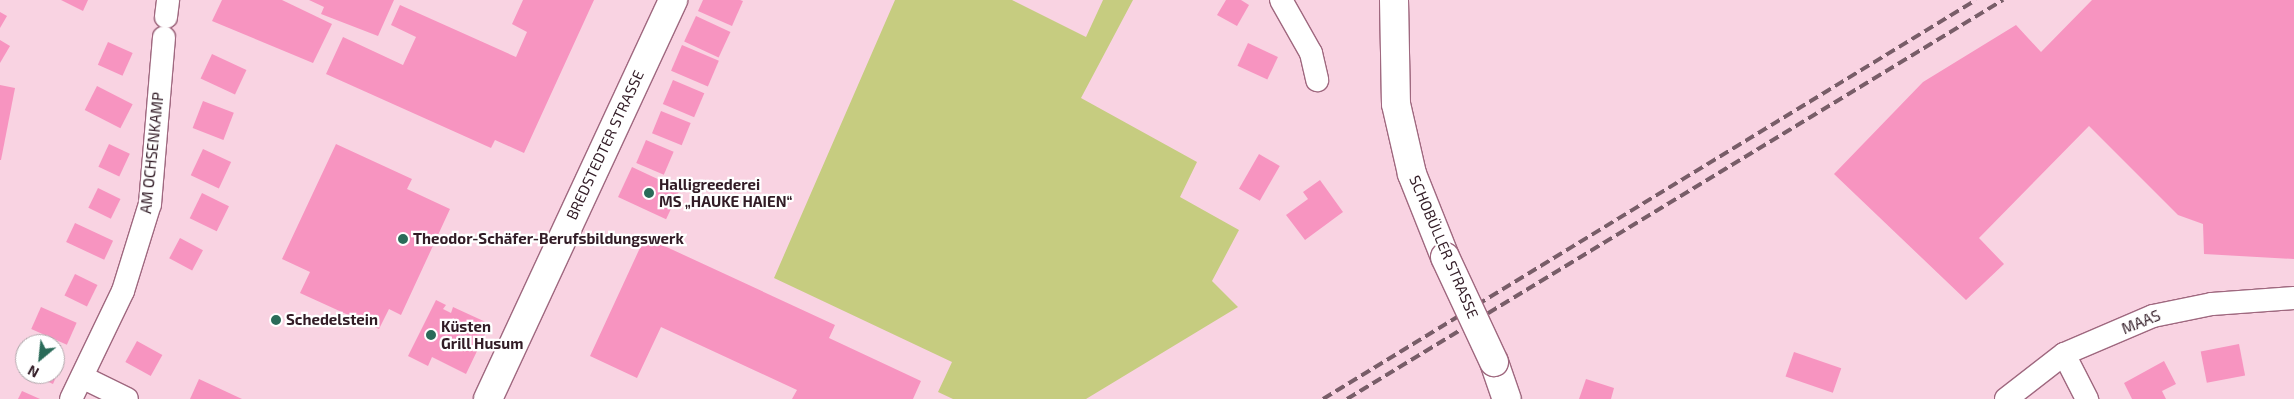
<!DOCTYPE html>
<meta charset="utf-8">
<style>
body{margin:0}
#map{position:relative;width:2294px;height:399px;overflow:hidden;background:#f9d3e2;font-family:"Exo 2",sans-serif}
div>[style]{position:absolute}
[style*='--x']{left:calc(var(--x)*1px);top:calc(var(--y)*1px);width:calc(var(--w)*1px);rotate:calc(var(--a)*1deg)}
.green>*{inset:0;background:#c6cc80}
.building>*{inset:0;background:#f794c0;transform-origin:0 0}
.roads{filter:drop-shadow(1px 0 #9f687f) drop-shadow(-1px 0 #9f687f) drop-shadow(0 1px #9f687f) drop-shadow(0 -1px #9f687f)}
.minor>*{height:22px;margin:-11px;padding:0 11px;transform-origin:11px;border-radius:11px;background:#fff}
.secondary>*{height:28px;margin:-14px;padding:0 14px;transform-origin:14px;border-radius:14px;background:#fff}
.rail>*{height:4px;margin-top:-2px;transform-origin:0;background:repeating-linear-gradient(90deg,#785d68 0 10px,transparent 0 15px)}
.bridges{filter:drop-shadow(1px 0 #9f687f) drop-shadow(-1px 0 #9f687f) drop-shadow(0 1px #9f687f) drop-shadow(0 -1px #9f687f)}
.secondary-bridge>*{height:28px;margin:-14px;padding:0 14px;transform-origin:14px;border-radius:14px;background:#fff}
.dots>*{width:14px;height:14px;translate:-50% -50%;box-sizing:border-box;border:2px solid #fff;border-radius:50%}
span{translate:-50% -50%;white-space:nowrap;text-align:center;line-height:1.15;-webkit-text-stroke:4.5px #fff;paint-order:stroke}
.street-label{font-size:15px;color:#321c26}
.poi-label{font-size:15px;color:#321c26;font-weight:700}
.left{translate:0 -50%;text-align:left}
.north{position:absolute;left:15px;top:334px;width:50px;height:50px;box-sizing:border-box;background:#fff;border:1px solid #ada4a8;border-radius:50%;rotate:208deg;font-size:14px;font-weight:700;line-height:20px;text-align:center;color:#321c26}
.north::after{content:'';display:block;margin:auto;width:18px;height:22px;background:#2a6b59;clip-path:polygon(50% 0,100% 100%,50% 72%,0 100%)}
</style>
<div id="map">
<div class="green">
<i style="clip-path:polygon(895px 0,1012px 0,1086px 37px,1103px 0,1133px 0,1081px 98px,1197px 162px,1180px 197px,1239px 230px,1212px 281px,1238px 307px,1086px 399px,953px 399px,938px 392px,952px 362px,774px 278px)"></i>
</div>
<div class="building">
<i style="clip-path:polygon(61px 0,88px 0,83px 11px)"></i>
<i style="clip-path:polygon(222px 0,282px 0,332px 24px,313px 63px,212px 21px)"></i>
<i style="clip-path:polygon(309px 0,394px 0,378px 36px,321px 14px,324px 7px)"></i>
<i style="clip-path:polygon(523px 0,594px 0,524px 153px,495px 140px,491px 148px,326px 74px,343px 37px,403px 65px,416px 37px,391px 25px,400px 5px,516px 57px,527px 32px,512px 24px)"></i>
<i style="clip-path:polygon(703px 0,740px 0,743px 1px,732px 26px,698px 11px)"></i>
<i style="clip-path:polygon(1226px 0,1241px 0,1249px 5px,1237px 26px,1217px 15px)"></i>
<i style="clip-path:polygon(2092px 0,2294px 0,2294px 259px,2204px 254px,2203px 224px,2178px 215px,2089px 126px,1979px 238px,2004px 264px,1966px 300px,1834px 174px,1923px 82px,2016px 25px,2041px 52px)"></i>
<i style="clip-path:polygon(0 12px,7px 16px,0 28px)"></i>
<i style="left:696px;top:16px;width:38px;height:28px;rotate:25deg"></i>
<i style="clip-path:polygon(0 40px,10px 46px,0 63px)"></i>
<i style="left:108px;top:42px;width:27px;height:25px;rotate:24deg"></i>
<i style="left:1248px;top:43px;width:33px;height:25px;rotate:25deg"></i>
<i style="left:682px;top:45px;width:40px;height:28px;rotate:23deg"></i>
<i style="left:212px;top:54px;width:38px;height:27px;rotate:25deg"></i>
<i style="left:673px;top:80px;width:34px;height:26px;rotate:23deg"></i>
<i style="clip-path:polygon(0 85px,15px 88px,1px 160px,0 160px)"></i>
<i style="left:97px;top:86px;width:40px;height:27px;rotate:27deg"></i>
<i style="left:203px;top:101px;width:33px;height:29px;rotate:21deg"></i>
<i style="left:661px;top:111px;width:32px;height:24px;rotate:22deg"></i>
<i style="left:646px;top:140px;width:30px;height:25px;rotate:23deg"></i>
<i style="left:109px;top:144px;width:23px;height:25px;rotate:25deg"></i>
<i style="clip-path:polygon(336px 144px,412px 179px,407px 189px,450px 209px,401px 315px,389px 309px,379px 329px,300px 293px,310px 272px,282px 259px)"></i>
<i style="left:203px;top:149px;width:31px;height:29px;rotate:25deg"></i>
<i style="left:1259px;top:154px;width:24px;height:40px;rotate:30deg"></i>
<i style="left:632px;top:167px;width:53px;height:33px;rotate:25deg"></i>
<i style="clip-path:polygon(1320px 180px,1343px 212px,1305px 240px,1286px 215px,1308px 199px,1303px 192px)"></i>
<i style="left:98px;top:188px;width:25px;height:22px;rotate:26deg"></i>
<i style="left:202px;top:193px;width:30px;height:28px;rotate:26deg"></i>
<i style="left:75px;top:223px;width:42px;height:21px;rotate:25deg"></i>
<i style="clip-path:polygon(645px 237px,835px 325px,829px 338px,921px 381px,913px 399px,792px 399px,797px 390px,661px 327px,637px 378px,590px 356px)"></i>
<i style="left:180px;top:238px;width:26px;height:23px;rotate:28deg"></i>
<i style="left:75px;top:274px;width:25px;height:24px;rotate:26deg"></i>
<i style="clip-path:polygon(436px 300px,446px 305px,443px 309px,451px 313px,453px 307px,490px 324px,466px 374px,432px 357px,428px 366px,408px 356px)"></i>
<i style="left:41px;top:307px;width:39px;height:24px;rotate:24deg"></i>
<i style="left:137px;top:341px;width:29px;height:24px;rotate:29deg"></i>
<i style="left:2239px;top:344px;width:32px;height:39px;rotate:79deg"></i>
<i style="left:1794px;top:352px;width:50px;height:26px;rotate:19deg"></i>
<i style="clip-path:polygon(55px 355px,64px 359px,53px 384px,35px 376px,55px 374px)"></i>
<i style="clip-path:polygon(2164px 361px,2176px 384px,2162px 391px,2166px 399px,2132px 399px,2124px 383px)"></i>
<i style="clip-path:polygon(199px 379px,242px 399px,190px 399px)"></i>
<i style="clip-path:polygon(1586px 379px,1614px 388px,1611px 399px,1579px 399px)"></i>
<i style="clip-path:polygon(22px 391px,40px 399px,18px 399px)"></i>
</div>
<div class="roads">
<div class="minor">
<i style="--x:1281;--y:0;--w:61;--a:60.5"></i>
<i style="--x:1311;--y:53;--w:28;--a:77"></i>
<i style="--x:166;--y:17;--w:17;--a:-83"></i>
<i style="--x:2064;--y:354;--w:51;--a:62.9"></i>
<i style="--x:82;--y:377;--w:50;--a:26.1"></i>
<i style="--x:71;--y:399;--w:120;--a:-64.3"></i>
<i style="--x:123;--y:291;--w:91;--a:-72.8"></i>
<i style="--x:150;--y:204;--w:167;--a:-85.2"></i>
<i style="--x:2006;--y:399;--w:73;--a:-37.8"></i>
<i style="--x:2064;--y:354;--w:97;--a:-23.1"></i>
<i style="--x:2153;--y:316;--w:60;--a:-11.5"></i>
<i style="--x:2212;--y:304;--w:82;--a:-4.2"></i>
</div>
<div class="secondary">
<i style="--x:1394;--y:0;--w:104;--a:88.9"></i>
<i style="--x:1396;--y:104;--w:72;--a:77.1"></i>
<i style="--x:1412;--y:174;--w:89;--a:68.3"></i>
<i style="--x:1494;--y:362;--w:39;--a:71"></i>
<i style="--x:488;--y:399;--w:440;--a:-65.1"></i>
</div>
</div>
<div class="rail">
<i style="--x:1323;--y:399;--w:765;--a:-31.43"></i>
<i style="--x:1347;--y:399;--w:768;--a:-31.31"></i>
</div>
<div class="bridges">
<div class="secondary-bridge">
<i style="--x:1445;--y:257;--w:116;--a:65"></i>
</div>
</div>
<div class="dots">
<i style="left:649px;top:193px;background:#2a6b59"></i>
<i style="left:403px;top:239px;background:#2a6b59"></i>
<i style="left:276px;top:320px;background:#2a6b59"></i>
<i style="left:431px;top:335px;background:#2a6b59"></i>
</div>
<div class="street-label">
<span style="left:605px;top:145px;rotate:-65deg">BREDSTEDTER STRASSE</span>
<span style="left:152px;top:153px;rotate:-84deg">AM OCHSENKAMP</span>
<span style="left:1444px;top:247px;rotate:67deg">SCHOBÜLLER STRASSE</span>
<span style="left:2141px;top:322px;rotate:-22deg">MAAS</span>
</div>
<div class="poi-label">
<span class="left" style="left:659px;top:193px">Halligreederei<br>MS „HAUKE HAIEN“</span>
<span class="left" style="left:413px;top:239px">Theodor-Schäfer-Berufsbildungswerk</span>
<span class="left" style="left:286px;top:320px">Schedelstein</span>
<span class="left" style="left:441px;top:335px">Küsten<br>Grill Husum</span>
</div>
<div class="north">N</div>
</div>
